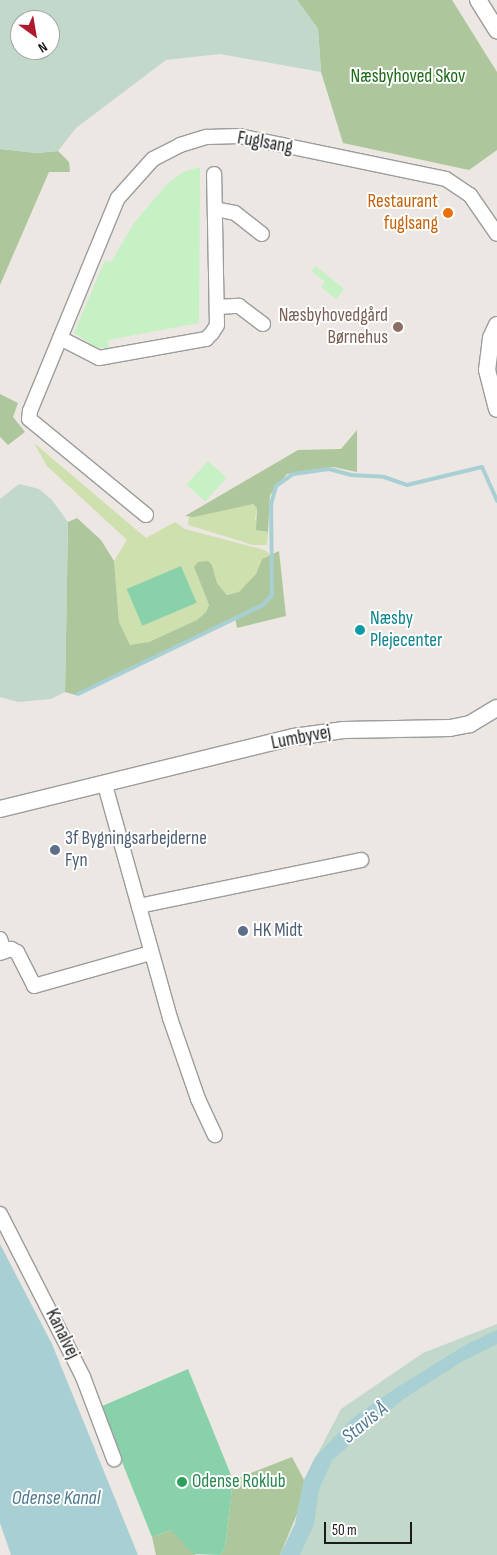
<!DOCTYPE html>
<meta charset="utf-8">
<style>
body{margin:0}
#map{position:relative;width:497px;height:1555px;overflow:hidden;background:#ece7e2;font-family:"Sofia Sans Condensed",sans-serif}
div>[style]{position:absolute}
[style*='--x']{left:calc(var(--x)*1px);top:calc(var(--y)*1px);width:calc(var(--w)*1px);rotate:calc(var(--a)*1deg)}
.grass>*{inset:0;background:#cee0ae}
.forest>*{inset:0;background:#aec69c}
.wetland>*{inset:0;background:#c1d8ca}
.park>*{inset:0;background:#c6f1c4;transform-origin:0 0}
.pitch>*{inset:0;background:#89d1ab;transform-origin:0 0}
.water>*{inset:0;background:#a8d0d4}
.stream>*{height:4px;margin:-2px;padding:0 2px;transform-origin:2px;border-radius:2px;background:#a8d0d4}
.roads{filter:drop-shadow(1px 0 #9c9c9c) drop-shadow(-1px 0 #9c9c9c) drop-shadow(0 1px #9c9c9c) drop-shadow(0 -1px #9c9c9c)}
.minor>*{height:14px;margin:-7px;padding:0 7px;transform-origin:7px;border-radius:7px;background:#fff}
.tertiary>*{height:16px;margin:-8px;padding:0 8px;transform-origin:8px;border-radius:8px;background:#fff}
.dots>*{width:14px;height:14px;translate:-50% -50%;box-sizing:border-box;border:2px solid #fff;border-radius:50%}
span{translate:-50% -50%;white-space:nowrap;text-align:center;line-height:1.15;-webkit-text-stroke:4px #fff;paint-order:stroke}
.park-label{font-size:19px;color:#1d6a18}
.street-label{font-size:19px;color:#1b1b1b}
.food-label{font-size:19px;color:#c56008}
.right{translate:-100% -50%;text-align:right}
.education-label{font-size:19px;color:#785e54}
.culture-label{font-size:19px;color:#0d838f}
.left{translate:0 -50%;text-align:left}
.service-label{font-size:19px;color:#4e5e75}
.leisure-label{font-size:19px;color:#27864d}
.water-label{font-size:20px;color:#4e7890;font-style:italic}
.north{position:absolute;left:10px;top:10px;width:50px;height:50px;box-sizing:border-box;background:#fff;border:1px solid #a4a4a4;border-radius:50%;rotate:148deg;font-size:14px;font-weight:700;line-height:20px;text-align:center;color:#1b1b1b}
.north::after{content:'';display:block;margin:auto;width:18px;height:22px;background:#ae192e;clip-path:polygon(50% 0,100% 100%,50% 72%,0 100%)}
.scale{position:absolute;left:324px;top:1522px;width:88px;height:22px;box-sizing:border-box;border:2px solid #1b1b1b;border-top:0;padding-left:6px;font-size:15px;line-height:18px;white-space:nowrap;color:#1b1b1b;-webkit-text-stroke:4px #fff;paint-order:stroke}
</style>
<div id="map">
<div class="grass">
<i style="clip-path:polygon(34px 443px,146px 538px,175px 522px,185px 529px,265px 550px,270px 555px,262px 559px,256px 574px,239px 593px,227px 595px,217px 583px,212px 565px,197px 575px,209px 605px,206px 612px,198px 620px,149px 642px,130px 646px,119px 622px,114px 561px,127px 540px,47px 466px)"></i>
<i style="clip-path:polygon(253px 504px,257px 508px,255px 519px,264px 532px,268px 532px,267px 545px,253px 545px,188px 525px,189px 516px)"></i>
</div>
<div class="forest">
<i style="clip-path:polygon(297px 0,452px 0,497px 72px,497px 150px,469px 170px,343px 143px,321px 72px,318px 29px)"></i>
<i style="clip-path:polygon(0 149px,37px 153px,58px 151px,69px 162px,70px 172px,49px 172px,0 285px)"></i>
<i style="clip-path:polygon(0 394px,18px 403px,13px 417px,25px 432px,8px 445px,0 437px)"></i>
<i style="clip-path:polygon(357px 430px,357px 472px,333px 467px,287px 474px,270px 495px,268px 532px,256px 530px,257px 508px,253px 504px,194px 517px,185px 516px,298px 450px,341px 449px)"></i>
<i style="clip-path:polygon(77px 518px,101px 540px,114px 561px,119px 622px,130px 645px,149px 642px,197px 620px,206px 612px,209px 605px,194px 567px,198px 562px,208px 561px,212px 565px,217px 583px,227px 595px,239px 592px,256px 574px,262px 559px,279px 551px,286px 616px,237px 628px,235px 618px,76px 695px,65px 692px,68px 522px)"></i>
<i style="clip-path:polygon(292px 1457px,304px 1480px,302px 1502px,280px 1555px,220px 1555px,225px 1548px,233px 1480px)"></i>
<i style="clip-path:polygon(171px 1530px,176px 1532px,196px 1555px,156px 1555px,152px 1537px)"></i>
</div>
<div class="wetland">
<i style="clip-path:polygon(evenodd,0 0,297px 0,318px 29px,321px 72px,220px 54px,166px 60px,76px 128px,58px 151px,37px 153px,0 149px,0 0,20px 20px,50px 20px,50px 50px,20px 50px,20px 20px)"></i>
<i style="clip-path:polygon(19px 484px,39px 489px,52px 500px,68px 522px,65px 692px,51px 699px,18px 702px,0 697px,0 499px)"></i>
<i style="clip-path:polygon(497px 1324px,497px 1555px,280px 1555px,295px 1524px,304px 1480px,341px 1409px,423px 1353px)"></i>
</div>
<div class="park">
<i style="clip-path:polygon(200px 167px,199px 323px,108px 340px,109px 348px,95px 347px,74px 333px,105px 260px,111px 262px,134px 223px,167px 184px,183px 172px)"></i>
<i style="clip-path:polygon(316px 266px,344px 289px,336px 299px,321px 287px,325px 282px,311px 271px)"></i>
<i style="left:208px;top:461px;width:25px;height:32px;rotate:42deg"></i>
</div>
<div class="pitch">
<i style="left:181px;top:566px;width:40px;height:59px;rotate:67deg"></i>
<i style="clip-path:polygon(188px 1369px,233px 1480px,225px 1548px,220px 1555px,193px 1554px,171px 1530px,152px 1537px,100px 1407px)"></i>
</div>
<div class="water">
<i style="clip-path:polygon(0 1244px,52px 1344px,138px 1555px,11px 1555px,0 1523px)"></i>
<i style="clip-path:polygon(497px 1330px,497px 1344px,463px 1361px,402px 1400px,332px 1460px,319px 1490px,314px 1524px,300px 1555px,280px 1555px,295px 1524px,304px 1480px,315px 1457px,354px 1417px,396px 1388px,467px 1344px)"></i>
</div>
<div class="stream">
<i style="--x:78;--y:694;--w:205;--a:-25.7"></i>
<i style="--x:263;--y:605;--w:13;--a:-48"></i>
<i style="--x:272;--y:595;--w:91;--a:-90.6"></i>
<i style="--x:271;--y:504;--w:19;--a:-74"></i>
<i style="--x:276;--y:486;--w:21;--a:-35"></i>
<i style="--x:293;--y:474;--w:36;--a:-8"></i>
<i style="--x:329;--y:469;--w:23;--a:15"></i>
<i style="--x:351;--y:475;--w:33;--a:3"></i>
<i style="--x:384;--y:477;--w:24;--a:19"></i>
<i style="--x:407;--y:485;--w:77;--a:-13.5"></i>
<i style="--x:482;--y:467;--w:37;--a:66"></i>
</div>
<div class="roads">
<div class="minor">
<i style="--x:215;--y:209;--w:20;--a:11"></i>
<i style="--x:235;--y:213;--w:34;--a:38"></i>
<i style="--x:217;--y:307;--w:22;--a:-3"></i>
<i style="--x:239;--y:306;--w:30;--a:37"></i>
<i style="--x:60;--y:338;--w:44;--a:27.1"></i>
<i style="--x:99;--y:358;--w:109;--a:-10.1"></i>
<i style="--x:206;--y:339;--w:8;--a:-45"></i>
<i style="--x:212;--y:333;--w:9;--a:-58"></i>
<i style="--x:217;--y:325;--w:151;--a:-91.1"></i>
<i style="--x:146;--y:515;--w:151;--a:-140.6"></i>
<i style="--x:29;--y:419;--w:8;--a:-83"></i>
<i style="--x:30;--y:411;--w:230;--a:-67.6"></i>
<i style="--x:118;--y:198;--w:52;--a:-48.1"></i>
<i style="--x:153;--y:159;--w:30;--a:-27"></i>
<i style="--x:180;--y:145;--w:28;--a:-17"></i>
<i style="--x:207;--y:137;--w:32;--a:-2"></i>
<i style="--x:239;--y:136;--w:211;--a:11.7"></i>
<i style="--x:446;--y:179;--w:29;--a:34"></i>
<i style="--x:470;--y:195;--w:47;--a:55.3"></i>
<i style="--x:105;--y:785;--w:242;--a:74.4"></i>
<i style="--x:170;--y:1018;--w:86;--a:70.9"></i>
<i style="--x:198;--y:1099;--w:40;--a:65"></i>
<i style="--x:139;--y:906;--w:227;--a:-11.7"></i>
<i style="--x:0;--y:939;--w:13;--a:72"></i>
<i style="--x:0;--y:953;--w:12;--a:-20"></i>
<i style="--x:11;--y:949;--w:7;--a:27"></i>
<i style="--x:17;--y:952;--w:38;--a:63"></i>
<i style="--x:34;--y:986;--w:122;--a:-15.8"></i>
<i style="--x:0;--y:1214;--w:183;--a:63"></i>
<i style="--x:83;--y:1377;--w:88;--a:69.3"></i>
</div>
<div class="tertiary">
<i style="--x:478;--y:0;--w:36;--a:58"></i>
<i style="--x:497;--y:325;--w:14;--a:115"></i>
<i style="--x:491;--y:338;--w:32;--a:97"></i>
<i style="--x:487;--y:370;--w:40;--a:75.6"></i>
<i style="--x:0;--y:809;--w:303;--a:-13.8"></i>
<i style="--x:294;--y:737;--w:50;--a:-8"></i>
<i style="--x:344;--y:730;--w:106;--a:-1.1"></i>
<i style="--x:450;--y:728;--w:20;--a:-11"></i>
<i style="--x:470;--y:724;--w:31;--a:-31"></i>
</div>
</div>
<div class="dots">
<i style="left:448px;top:213px;background:#e8710a"></i>
<i style="left:398px;top:327px;background:#8d6e63"></i>
<i style="left:360px;top:630px;background:#0f9aa8"></i>
<i style="left:55px;top:850px;background:#5c6f8a"></i>
<i style="left:243px;top:931px;background:#5c6f8a"></i>
<i style="left:182px;top:1482px;background:#2e9e5b"></i>
</div>
<div class="park-label">
<span style="left:408px;top:77px">Næsbyhoved Skov</span>
</div>
<div class="street-label">
<span style="left:265px;top:143px;rotate:10deg">Fuglsang</span>
<span style="left:301px;top:738px;rotate:-11deg">Lumbyvej</span>
<span style="left:62px;top:1334px;rotate:64deg">Kanalvej</span>
</div>
<div class="food-label">
<span class="right" style="left:438px;top:213px">Restaurant<br>fuglsang</span>
</div>
<div class="education-label">
<span class="right" style="left:388px;top:327px">Næsbyhovedgård<br>Børnehus</span>
</div>
<div class="culture-label">
<span class="left" style="left:370px;top:630px">Næsby<br>Plejecenter</span>
</div>
<div class="service-label">
<span class="left" style="left:65px;top:850px">3f Bygningsarbejderne<br>Fyn</span>
<span class="left" style="left:253px;top:931px">HK Midt</span>
</div>
<div class="leisure-label">
<span class="left" style="left:192px;top:1482px">Odense Roklub</span>
</div>
<div class="water-label">
<span style="left:365px;top:1423px;rotate:-39deg">Stavis Å</span>
<span style="left:56px;top:1498px">Odense Kanal</span>
</div>
<div class="north">N</div>
<div class="scale">50 m</div>
</div>
